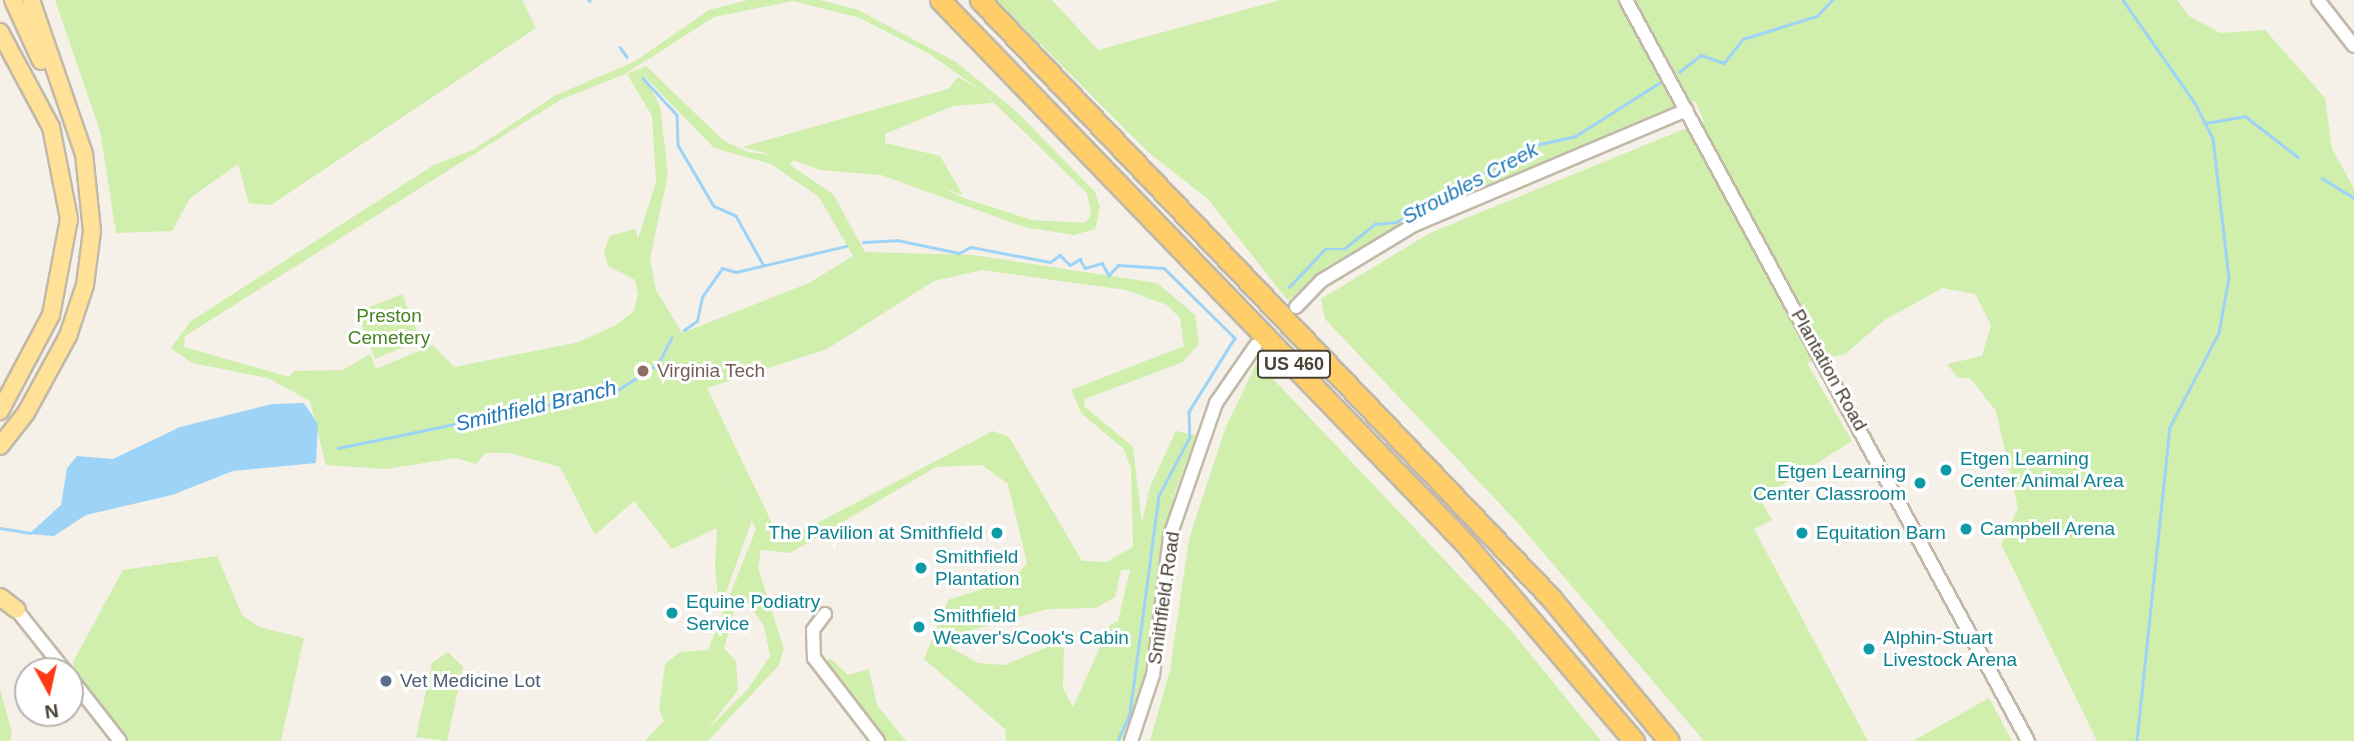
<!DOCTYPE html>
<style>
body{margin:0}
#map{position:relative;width:2354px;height:741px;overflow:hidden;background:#f5f1e8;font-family:Helvetica,sans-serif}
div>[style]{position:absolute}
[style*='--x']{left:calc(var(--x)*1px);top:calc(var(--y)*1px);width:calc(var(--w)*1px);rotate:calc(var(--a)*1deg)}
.green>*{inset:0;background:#d0eeac;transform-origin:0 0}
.water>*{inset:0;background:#9ed3f8}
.stream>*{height:2.5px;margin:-1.25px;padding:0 1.25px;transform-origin:1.25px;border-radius:1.25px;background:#9ed3f8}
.roads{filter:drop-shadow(2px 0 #c2b9a9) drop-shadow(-2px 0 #c2b9a9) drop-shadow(0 2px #c2b9a9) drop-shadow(0 -2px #c2b9a9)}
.minor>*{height:12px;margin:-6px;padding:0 6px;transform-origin:6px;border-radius:6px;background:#fff}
.major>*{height:16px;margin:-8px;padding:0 8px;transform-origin:8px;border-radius:8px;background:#ffe297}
.highway>*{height:19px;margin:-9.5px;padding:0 9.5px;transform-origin:9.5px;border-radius:9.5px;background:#ffce69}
.dots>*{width:19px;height:19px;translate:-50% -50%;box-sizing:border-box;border:4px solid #fff;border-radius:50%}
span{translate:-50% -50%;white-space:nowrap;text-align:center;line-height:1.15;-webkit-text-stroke:6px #fff;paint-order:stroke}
.shield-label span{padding:2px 5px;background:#fff;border:2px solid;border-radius:5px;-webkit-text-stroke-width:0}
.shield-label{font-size:18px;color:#4a4235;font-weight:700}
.park-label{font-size:19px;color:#468322}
.street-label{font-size:19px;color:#4a4235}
.education-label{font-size:19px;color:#785e54}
.left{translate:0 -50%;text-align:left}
.culture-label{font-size:19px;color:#0d838f}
.right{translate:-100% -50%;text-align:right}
.service-label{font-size:19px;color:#4e5e75}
.water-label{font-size:21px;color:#2179b9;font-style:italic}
.north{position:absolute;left:14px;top:657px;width:70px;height:70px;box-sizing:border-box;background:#fff;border:2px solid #b7b3ae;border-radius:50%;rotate:172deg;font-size:19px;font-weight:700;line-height:28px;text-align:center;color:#4a4235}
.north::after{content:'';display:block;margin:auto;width:24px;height:32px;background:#ff3915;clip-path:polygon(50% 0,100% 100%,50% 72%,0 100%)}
</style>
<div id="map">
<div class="green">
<i style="clip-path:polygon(55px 0,522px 0,536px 28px,271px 205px,249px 203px,238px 164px,190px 198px,172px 231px,116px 233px,100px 131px)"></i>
<i style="clip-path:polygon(evenodd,748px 0,820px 0,858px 10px,956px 62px,1016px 111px,1095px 192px,1100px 207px,1095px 229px,1074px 235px,1024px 227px,881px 175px,820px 170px,793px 160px,790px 165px,833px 194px,865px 252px,973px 255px,1157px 283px,1195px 315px,1199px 344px,1183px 362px,1085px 399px,1084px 406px,1133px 447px,1142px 523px,1150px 487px,1176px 431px,1196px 435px,1174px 496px,1142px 687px,1122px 741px,1006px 741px,1005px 729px,924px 659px,948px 600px,1014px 579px,1027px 563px,1008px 484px,982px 465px,936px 467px,790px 553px,761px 550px,758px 568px,784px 649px,779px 665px,708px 741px,645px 741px,664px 721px,659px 709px,665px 664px,680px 652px,708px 650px,756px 529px,689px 395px,752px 520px,724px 598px,718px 598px,715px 567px,717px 528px,672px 549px,634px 501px,595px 535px,560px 467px,510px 453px,486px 453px,476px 464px,456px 458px,386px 469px,326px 465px,310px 401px,268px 378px,192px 363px,171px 348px,191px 321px,434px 165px,473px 150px,556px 95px,634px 62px,709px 10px,748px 0,793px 1px,860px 18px,930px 54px,980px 90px,958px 77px,948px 89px,742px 147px,773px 155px,748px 152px,724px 141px,646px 66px,627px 74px,652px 116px,656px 182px,638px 239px,635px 229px,610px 236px,604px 251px,608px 266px,635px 280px,638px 295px,633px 312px,616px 325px,579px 342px,454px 367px,433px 345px,376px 369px,370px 354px,343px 370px,294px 371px,289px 377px,184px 347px,185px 336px,560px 100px,625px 74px,714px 17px,793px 1px,748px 0,644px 76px,714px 148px,771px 164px,819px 197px,853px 256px,809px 283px,682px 333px,656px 290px,650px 258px,668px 174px,660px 106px,644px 76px,748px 0,983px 92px,1087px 193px,1091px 215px,1085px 223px,1032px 220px,966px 199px,943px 188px,963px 195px,940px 156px,885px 143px,885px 134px,953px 106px,993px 103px,983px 92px,748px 0,982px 270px,1126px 290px,1167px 305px,1180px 318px,1184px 346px,1071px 390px,1082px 414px,1124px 449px,1131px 468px,1133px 547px,1106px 562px,1082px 561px,1009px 437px,993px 431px,781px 542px,707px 388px,827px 349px,934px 281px,982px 270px,748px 0,1121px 570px,1130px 570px,1118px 621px,1110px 625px,1073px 707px,1063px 688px,1064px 640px,1005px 665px,978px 663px,951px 648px,953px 638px,968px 631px,1048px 609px,1096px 608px,1115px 597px,1121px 570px,748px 0,747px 602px,764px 626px,770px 656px,748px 689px,707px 730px,738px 690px,736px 661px,724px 648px,735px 608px,747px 602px)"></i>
<i style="clip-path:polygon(996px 0,1052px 0,1098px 50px,1280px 0,2177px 0,2189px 16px,2220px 33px,2265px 30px,2325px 98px,2332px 149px,2354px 188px,2354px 741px,2097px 741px,2001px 544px,2018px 508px,1996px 411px,1970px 378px,1958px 378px,1947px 364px,1982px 356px,1991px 325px,1975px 294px,1943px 288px,1886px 319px,1845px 354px,1807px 363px,1852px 441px,1760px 499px,1772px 520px,1754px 529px,1868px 741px,1704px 741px,1518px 523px,1325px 319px,1321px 299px,1430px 233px,1704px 121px,1695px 101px,1449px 200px,1326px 267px,1288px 301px,1208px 199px,1148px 152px)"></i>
<i style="left:402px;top:294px;width:50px;height:49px;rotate:68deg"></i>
<i style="clip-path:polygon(1257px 362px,1509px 628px,1601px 741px,1150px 741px,1170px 670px,1189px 539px,1225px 429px)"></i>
<i style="clip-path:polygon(217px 556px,242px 615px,259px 627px,304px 638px,281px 741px,128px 741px,74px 674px,73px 662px,123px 570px)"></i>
<i style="clip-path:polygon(448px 652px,463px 667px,447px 741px,416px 737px,432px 663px)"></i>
<i style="clip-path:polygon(830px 658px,848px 675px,869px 669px,877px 705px,906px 741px,884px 741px,824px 665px)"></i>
<i style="clip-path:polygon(0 689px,12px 733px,10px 741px,0 741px)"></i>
<i style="clip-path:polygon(1989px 698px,2012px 741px,1913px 741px)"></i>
</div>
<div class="water">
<i style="clip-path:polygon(304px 403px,318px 424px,316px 463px,233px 471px,172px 495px,86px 515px,54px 536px,29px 534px,61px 505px,67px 468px,77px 456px,113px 459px,180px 427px,272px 404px)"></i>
</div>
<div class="stream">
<i style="--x:589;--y:0;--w:1;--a:45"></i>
<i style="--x:2123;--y:0;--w:126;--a:55"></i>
<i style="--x:2195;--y:103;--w:39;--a:63"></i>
<i style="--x:2213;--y:138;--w:141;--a:83.5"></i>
<i style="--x:2229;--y:278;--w:56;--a:100.3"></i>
<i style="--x:2219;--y:333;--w:106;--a:117.5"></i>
<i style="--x:2170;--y:427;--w:316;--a:96"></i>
<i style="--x:620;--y:47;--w:12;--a:55"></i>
<i style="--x:1679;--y:72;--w:28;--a:-38"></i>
<i style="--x:1701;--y:55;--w:24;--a:19"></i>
<i style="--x:1724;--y:63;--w:31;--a:-52"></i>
<i style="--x:1743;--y:39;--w:77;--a:-17.3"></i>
<i style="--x:1817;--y:16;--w:22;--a:-47"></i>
<i style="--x:643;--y:78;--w:50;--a:47.4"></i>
<i style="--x:677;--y:115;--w:30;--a:88"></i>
<i style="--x:678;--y:145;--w:71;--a:59.5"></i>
<i style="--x:714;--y:206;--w:24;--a:24"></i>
<i style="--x:736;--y:216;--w:55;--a:60.6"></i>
<i style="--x:2206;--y:123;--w:40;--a:-10"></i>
<i style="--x:2245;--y:116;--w:67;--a:37.7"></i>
<i style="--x:2322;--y:178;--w:38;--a:32"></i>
<i style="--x:863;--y:242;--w:34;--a:-3"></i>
<i style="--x:897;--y:240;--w:63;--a:11.8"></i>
<i style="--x:959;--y:253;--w:13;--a:-27"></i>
<i style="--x:971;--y:247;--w:80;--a:10.8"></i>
<i style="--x:1050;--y:262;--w:12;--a:-35"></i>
<i style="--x:1060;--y:255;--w:14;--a:45"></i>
<i style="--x:1070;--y:265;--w:12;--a:-31"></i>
<i style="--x:1080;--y:259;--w:10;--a:61"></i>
<i style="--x:1085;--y:268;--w:18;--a:-16"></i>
<i style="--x:1102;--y:263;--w:14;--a:60"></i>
<i style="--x:1109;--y:275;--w:13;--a:-48"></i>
<i style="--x:1118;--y:265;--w:46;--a:3.7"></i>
<i style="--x:1164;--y:268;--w:100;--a:44.6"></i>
<i style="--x:1235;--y:338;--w:87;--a:121.9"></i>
<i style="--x:1189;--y:412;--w:25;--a:88"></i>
<i style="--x:1190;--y:437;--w:67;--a:117.7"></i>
<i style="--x:1159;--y:496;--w:220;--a:97.6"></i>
<i style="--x:1130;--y:714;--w:30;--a:114"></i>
<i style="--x:1289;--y:287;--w:52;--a:-46.5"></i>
<i style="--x:1325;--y:249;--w:19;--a:0"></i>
<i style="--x:1344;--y:249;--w:40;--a:-39"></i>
<i style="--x:1375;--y:224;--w:21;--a:-5"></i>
<i style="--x:1396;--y:222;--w:159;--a:-29"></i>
<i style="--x:1535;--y:145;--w:40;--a:-12"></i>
<i style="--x:1574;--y:137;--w:101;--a:-32.4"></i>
<i style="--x:684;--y:330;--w:16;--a:-35"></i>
<i style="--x:697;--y:321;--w:25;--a:-78"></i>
<i style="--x:702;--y:297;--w:35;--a:-55"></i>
<i style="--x:722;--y:268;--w:15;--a:16"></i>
<i style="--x:736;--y:272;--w:113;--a:-13.3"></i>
<i style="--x:338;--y:448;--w:284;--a:-11.6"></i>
<i style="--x:616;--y:391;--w:50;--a:-32.7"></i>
<i style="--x:658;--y:364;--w:29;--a:-63"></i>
<i style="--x:0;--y:528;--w:31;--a:9"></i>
</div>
<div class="roads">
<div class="minor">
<i style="--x:1626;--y:0;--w:843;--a:61.52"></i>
<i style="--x:2318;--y:0;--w:58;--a:52"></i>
<i style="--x:1296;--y:307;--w:36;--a:-46"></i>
<i style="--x:1321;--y:281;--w:106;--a:-31.1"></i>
<i style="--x:1412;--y:226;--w:298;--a:-22.9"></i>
<i style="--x:11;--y:603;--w:87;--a:51.5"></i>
<i style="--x:825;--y:614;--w:20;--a:127"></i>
<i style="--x:813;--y:630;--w:28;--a:88"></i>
<i style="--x:814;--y:658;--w:105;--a:52.4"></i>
<i style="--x:70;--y:677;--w:81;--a:52"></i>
<i style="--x:1131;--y:741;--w:70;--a:-71.6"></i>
<i style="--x:1153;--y:675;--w:140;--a:-83"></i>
<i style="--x:1170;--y:536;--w:141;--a:-70.9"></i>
<i style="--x:1216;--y:403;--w:70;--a:-55.4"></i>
</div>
<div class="major">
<i style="--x:13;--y:0;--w:67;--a:65.3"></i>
<i style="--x:0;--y:32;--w:108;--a:61.8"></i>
<i style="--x:51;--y:127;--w:94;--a:78.9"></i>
<i style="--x:69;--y:219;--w:98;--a:100.6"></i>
<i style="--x:51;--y:315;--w:109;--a:118"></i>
<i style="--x:0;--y:446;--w:42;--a:-51.8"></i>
<i style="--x:26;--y:413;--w:88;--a:-61.4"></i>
<i style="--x:68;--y:336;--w:54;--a:-71.6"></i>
<i style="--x:85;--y:285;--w:54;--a:-82.6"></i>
<i style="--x:92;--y:231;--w:77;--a:-95.9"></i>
<i style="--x:84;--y:154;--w:163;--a:-109"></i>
<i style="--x:0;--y:597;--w:21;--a:37"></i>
</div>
<div class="highway">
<i style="--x:940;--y:0;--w:754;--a:45.97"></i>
<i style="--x:1464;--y:542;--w:262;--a:49.5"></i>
<i style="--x:980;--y:0;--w:827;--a:46.32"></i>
<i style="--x:1551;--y:598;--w:185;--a:50.5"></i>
</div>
</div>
<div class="dots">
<i style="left:643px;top:371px;background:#8d6e63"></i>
<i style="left:1946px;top:470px;background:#0f9aa8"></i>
<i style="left:1920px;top:483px;background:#0f9aa8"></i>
<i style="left:1966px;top:529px;background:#0f9aa8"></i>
<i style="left:997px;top:533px;background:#0f9aa8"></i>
<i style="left:1802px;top:533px;background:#0f9aa8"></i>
<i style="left:921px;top:568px;background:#0f9aa8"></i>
<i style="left:672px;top:613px;background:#0f9aa8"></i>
<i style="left:919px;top:627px;background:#0f9aa8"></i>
<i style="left:1869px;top:649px;background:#0f9aa8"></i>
<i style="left:386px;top:681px;background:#5c6f8a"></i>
</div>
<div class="shield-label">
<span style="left:1294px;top:364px">US 460</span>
</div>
<div class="park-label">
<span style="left:389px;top:327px">Preston<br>Cemetery</span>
</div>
<div class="street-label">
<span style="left:1829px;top:370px;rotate:61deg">Plantation Road</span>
<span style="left:1164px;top:598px;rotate:-82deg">Smithfield Road</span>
</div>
<div class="education-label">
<span class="left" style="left:657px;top:371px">Virginia Tech</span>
</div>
<div class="culture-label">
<span class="left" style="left:1960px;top:470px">Etgen Learning<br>Center Animal Area</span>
<span class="right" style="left:1906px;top:483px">Etgen Learning<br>Center Classroom</span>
<span class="left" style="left:1980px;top:529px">Campbell Arena</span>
<span class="right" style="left:983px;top:533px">The Pavilion at Smithfield</span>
<span class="left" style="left:1816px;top:533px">Equitation Barn</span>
<span class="left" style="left:935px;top:568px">Smithfield<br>Plantation</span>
<span class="left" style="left:686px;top:613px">Equine Podiatry<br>Service</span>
<span class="left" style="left:933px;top:627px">Smithfield<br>Weaver's/Cook's Cabin</span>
<span class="left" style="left:1883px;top:649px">Alphin-Stuart<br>Livestock Arena</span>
</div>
<div class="service-label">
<span class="left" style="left:400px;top:681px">Vet Medicine Lot</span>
</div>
<div class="water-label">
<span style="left:1470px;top:183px;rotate:-28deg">Stroubles Creek</span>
<span style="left:536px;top:406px;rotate:-13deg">Smithfield Branch</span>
</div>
<div class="north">N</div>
</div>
